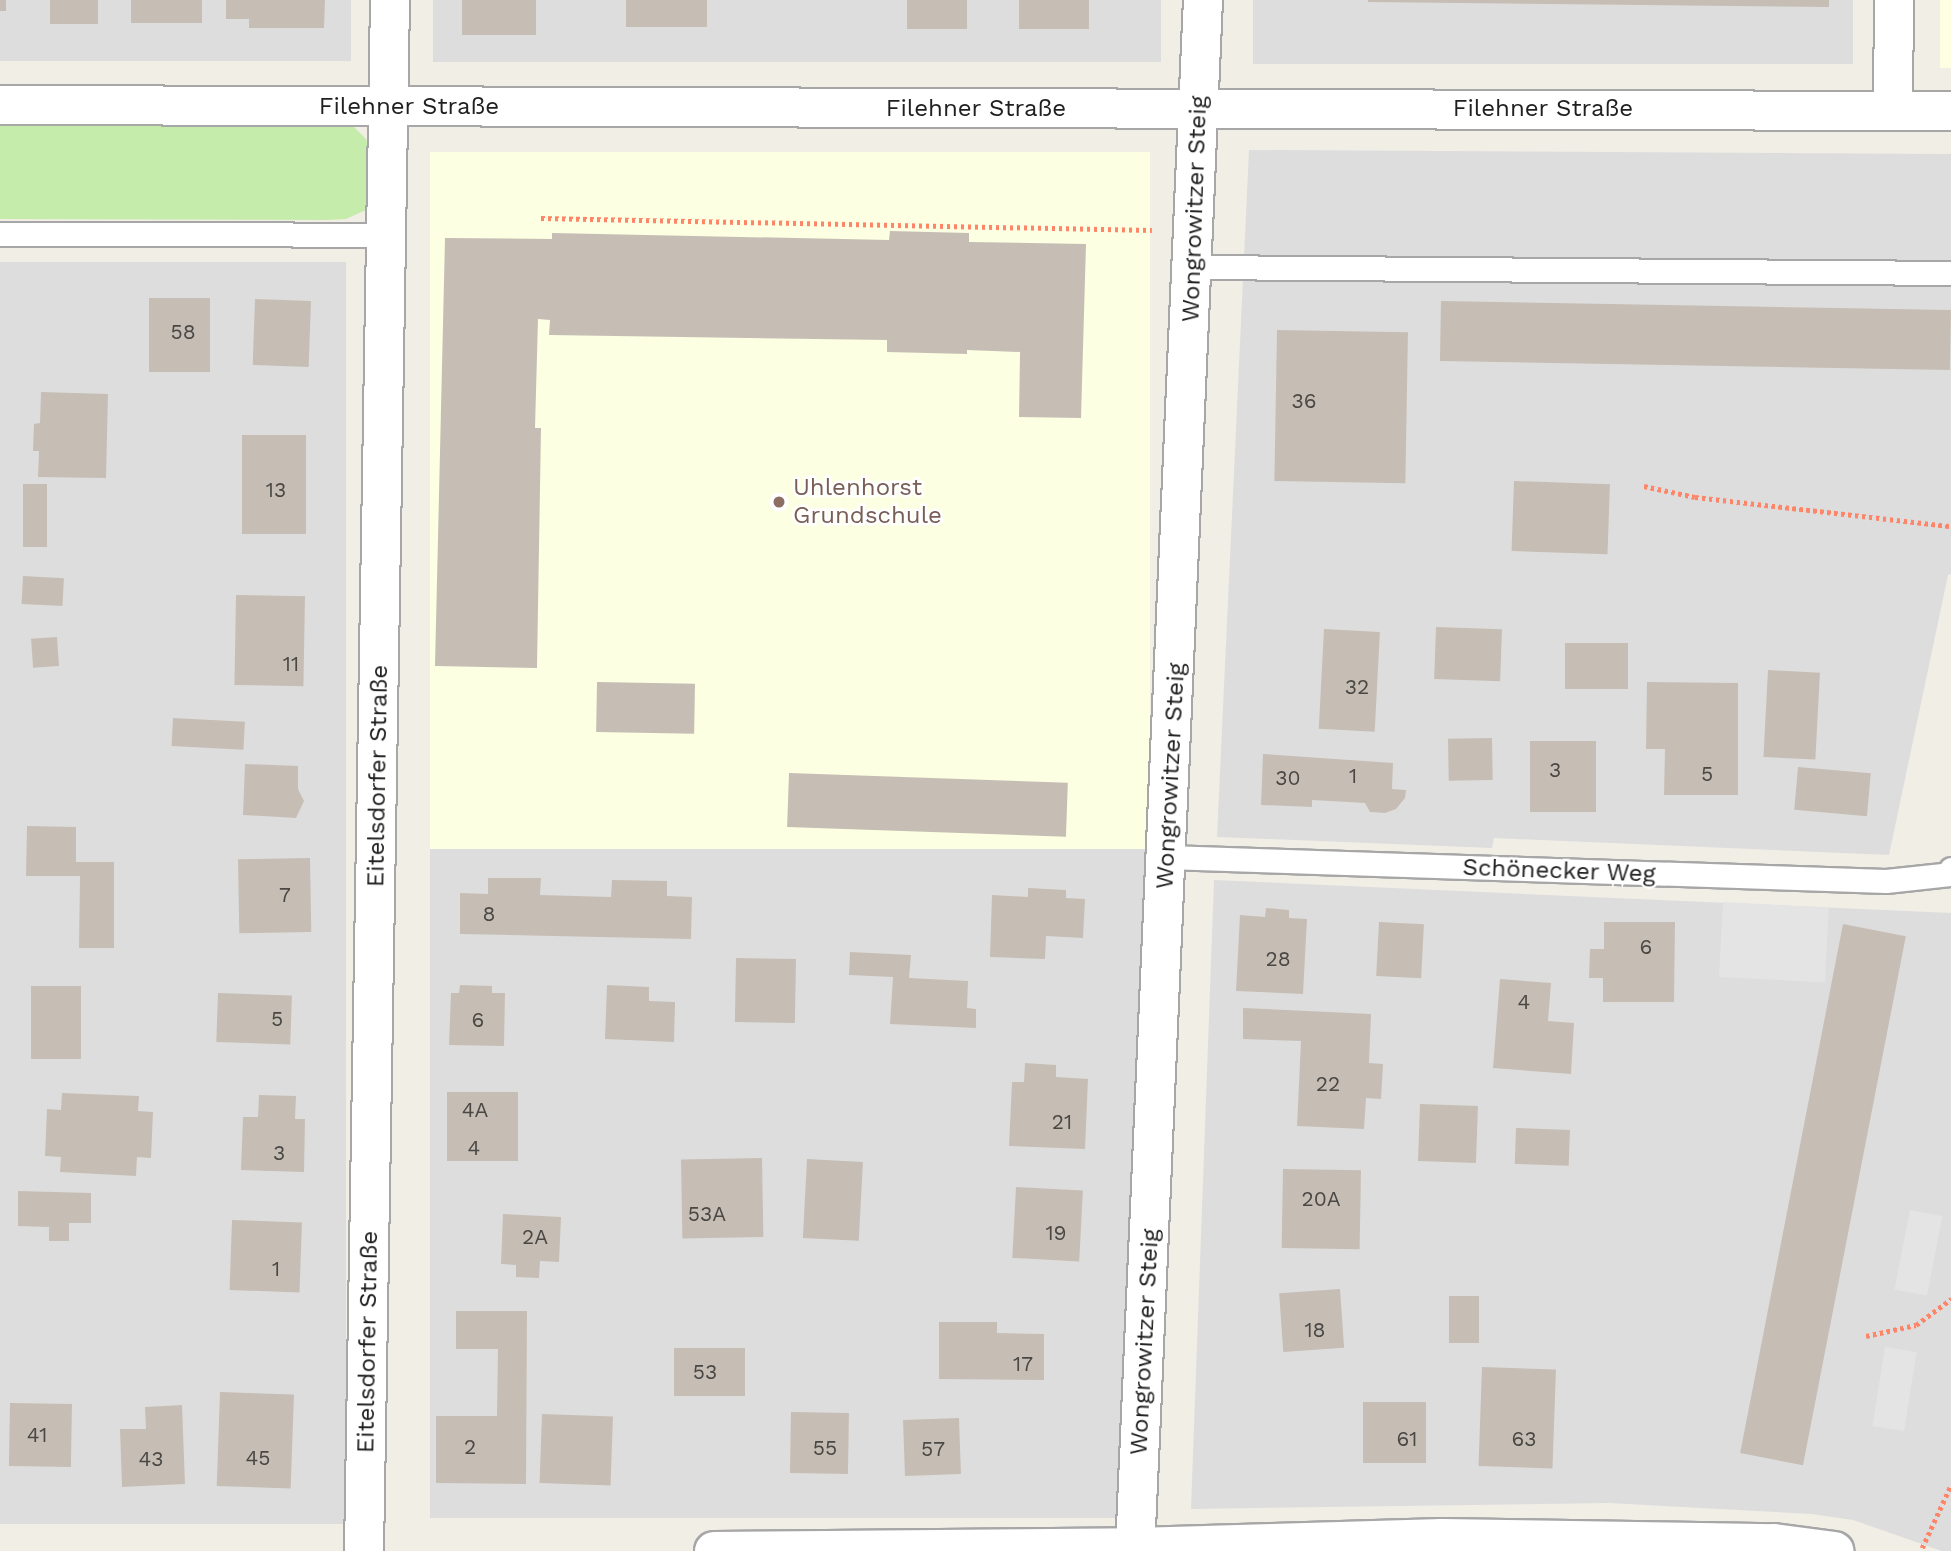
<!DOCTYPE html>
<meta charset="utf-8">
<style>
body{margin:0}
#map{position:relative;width:1951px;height:1551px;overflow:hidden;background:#f1eee6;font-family:"Work Sans",sans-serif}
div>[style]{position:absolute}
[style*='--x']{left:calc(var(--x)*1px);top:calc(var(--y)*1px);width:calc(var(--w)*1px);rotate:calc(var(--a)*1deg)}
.residential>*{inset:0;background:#dedddd;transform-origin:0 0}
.education>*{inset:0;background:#fcffe1;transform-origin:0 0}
.grass>*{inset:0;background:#c5ecab}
.parking>*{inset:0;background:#e4e4e4;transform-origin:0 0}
.building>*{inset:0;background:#c6beb5;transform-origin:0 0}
.path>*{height:4.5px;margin-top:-2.25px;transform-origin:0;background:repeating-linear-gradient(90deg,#ff8569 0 3.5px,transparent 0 7px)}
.roads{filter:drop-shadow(2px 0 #a7a7a7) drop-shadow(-2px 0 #a7a7a7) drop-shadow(0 2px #a7a7a7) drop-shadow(0 -2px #a7a7a7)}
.lane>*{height:23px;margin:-11.5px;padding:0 11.5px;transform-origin:11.5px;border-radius:11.5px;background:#fff}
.street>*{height:38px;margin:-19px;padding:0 19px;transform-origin:19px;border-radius:19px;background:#fff}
.dots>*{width:19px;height:19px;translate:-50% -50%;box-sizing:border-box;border:4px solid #fff;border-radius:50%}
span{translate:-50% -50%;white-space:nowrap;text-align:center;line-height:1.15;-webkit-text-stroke:5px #fff;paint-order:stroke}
.number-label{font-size:21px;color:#4a4845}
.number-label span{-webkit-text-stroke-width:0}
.street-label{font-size:24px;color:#202020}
.education-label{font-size:24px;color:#785e54}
.left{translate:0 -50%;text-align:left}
</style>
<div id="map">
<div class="residential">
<i style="left:0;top:0;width:351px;height:61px"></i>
<i style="left:433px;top:0;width:728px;height:62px"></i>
<i style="left:1253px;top:0;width:600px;height:64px"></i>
<i style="clip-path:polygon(1249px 150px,1951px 154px,1951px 574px,1948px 575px,1889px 855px,1494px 838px,1492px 848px,1217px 837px)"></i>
<i style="left:430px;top:152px;width:719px;height:1366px"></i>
<i style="left:0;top:262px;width:346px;height:1262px"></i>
<i style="clip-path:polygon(1214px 880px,1951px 913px,1951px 1551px,1942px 1551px,1853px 1520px,1812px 1514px,1609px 1503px,1191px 1509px)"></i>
</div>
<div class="education">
<i style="left:1940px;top:0;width:11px;height:68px"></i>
<i style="left:430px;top:152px;width:720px;height:697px"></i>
</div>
<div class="grass">
<i style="clip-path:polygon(0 123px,351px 124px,366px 139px,370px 151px,366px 210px,346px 219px,327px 220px,0 219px)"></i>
</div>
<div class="parking">
<i style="left:1723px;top:902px;width:106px;height:75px;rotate:3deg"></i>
<i style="left:1910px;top:1210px;width:33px;height:81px;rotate:11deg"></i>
<i style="left:1885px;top:1347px;width:32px;height:80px;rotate:9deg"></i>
</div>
<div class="building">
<i style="left:0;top:0;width:6px;height:11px"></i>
<i style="left:50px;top:0;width:48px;height:24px"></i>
<i style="left:131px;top:0;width:71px;height:23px"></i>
<i style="clip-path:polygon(226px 0,325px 0,324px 28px,249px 28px,249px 19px,226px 19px)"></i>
<i style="left:462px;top:0;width:74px;height:35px"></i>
<i style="left:626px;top:0;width:81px;height:27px"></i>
<i style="left:907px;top:0;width:60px;height:29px"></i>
<i style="left:1019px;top:0;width:70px;height:29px"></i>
<i style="clip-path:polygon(1368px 0,1829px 0,1829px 7px,1368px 2px)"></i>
<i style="clip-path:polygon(890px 231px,969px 233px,969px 242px,1086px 244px,1081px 418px,1019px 417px,1020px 352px,967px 350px,967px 354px,887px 352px,887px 340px,549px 335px,550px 320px,538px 319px,535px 428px,541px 428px,537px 668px,435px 666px,445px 238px,552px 239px,552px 233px,889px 240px)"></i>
<i style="left:210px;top:298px;width:74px;height:61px;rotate:90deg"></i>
<i style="left:255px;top:299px;width:56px;height:66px;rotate:2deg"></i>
<i style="left:1441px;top:301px;width:510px;height:60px;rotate:1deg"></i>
<i style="left:1277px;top:330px;width:131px;height:151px;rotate:1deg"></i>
<i style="clip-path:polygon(41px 392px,108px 394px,106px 478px,38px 477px,39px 451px,33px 451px,34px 424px,40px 423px)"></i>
<i style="left:242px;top:435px;width:64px;height:99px"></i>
<i style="left:1514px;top:481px;width:96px;height:70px;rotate:2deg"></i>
<i style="left:23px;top:484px;width:24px;height:63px"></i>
<i style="left:23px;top:576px;width:41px;height:28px;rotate:3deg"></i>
<i style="left:236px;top:595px;width:69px;height:90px;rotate:1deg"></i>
<i style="left:1436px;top:627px;width:66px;height:52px;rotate:2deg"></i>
<i style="left:1324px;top:629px;width:56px;height:100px;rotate:3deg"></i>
<i style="left:57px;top:637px;width:29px;height:26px;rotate:86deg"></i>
<i style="left:1565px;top:643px;width:63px;height:46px"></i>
<i style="left:1768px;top:670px;width:52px;height:87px;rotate:3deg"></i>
<i style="left:597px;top:682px;width:98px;height:50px;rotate:1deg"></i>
<i style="clip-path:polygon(1647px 682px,1738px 683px,1738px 795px,1664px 795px,1665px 749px,1646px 749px)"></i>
<i style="left:173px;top:718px;width:72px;height:28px;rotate:3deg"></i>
<i style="left:1492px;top:738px;width:42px;height:44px;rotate:89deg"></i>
<i style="left:1530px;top:741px;width:66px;height:71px"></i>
<i style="clip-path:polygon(1263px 754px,1393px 763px,1392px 789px,1406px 790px,1405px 798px,1396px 809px,1385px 813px,1370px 812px,1365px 803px,1312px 800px,1312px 807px,1261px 805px)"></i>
<i style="clip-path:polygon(245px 764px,298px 766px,298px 789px,304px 801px,296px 818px,243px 815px)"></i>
<i style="left:1798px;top:767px;width:73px;height:43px;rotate:5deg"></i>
<i style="left:789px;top:773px;width:279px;height:54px;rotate:2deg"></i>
<i style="clip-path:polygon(27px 826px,76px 827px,76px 862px,114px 862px,114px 948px,79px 948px,80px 876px,26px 876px)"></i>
<i style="left:310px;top:858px;width:74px;height:72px;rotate:89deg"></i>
<i style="clip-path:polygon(488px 878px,541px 878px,540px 895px,611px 897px,612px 880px,667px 881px,667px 896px,692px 897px,691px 939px,460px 934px,460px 893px,488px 894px)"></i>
<i style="clip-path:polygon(1028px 888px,1066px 890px,1066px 898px,1085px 899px,1083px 938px,1046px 936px,1045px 959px,990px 957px,992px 895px,1028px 897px)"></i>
<i style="clip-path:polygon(1266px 908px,1289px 910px,1289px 918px,1307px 919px,1303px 994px,1236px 991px,1240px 915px,1265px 917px)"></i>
<i style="left:1379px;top:922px;width:45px;height:54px;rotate:3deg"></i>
<i style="clip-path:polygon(1604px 922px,1675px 922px,1674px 1002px,1603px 1002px,1603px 978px,1589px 978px,1590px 949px,1604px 949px)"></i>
<i style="left:1843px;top:924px;width:64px;height:539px;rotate:11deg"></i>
<i style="clip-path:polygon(850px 952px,911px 955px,909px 978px,968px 981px,967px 1008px,976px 1009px,976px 1028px,890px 1024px,893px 977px,849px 975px)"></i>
<i style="left:736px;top:958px;width:60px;height:64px;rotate:1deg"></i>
<i style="clip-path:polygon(1500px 979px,1551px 983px,1548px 1021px,1574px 1023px,1571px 1074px,1493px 1068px)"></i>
<i style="clip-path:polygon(460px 985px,492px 986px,492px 993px,505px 993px,504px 1046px,449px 1045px,451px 993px,459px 993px)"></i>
<i style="clip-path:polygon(607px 985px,649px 987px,649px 1001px,675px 1002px,674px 1042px,605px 1039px)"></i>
<i style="left:31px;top:986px;width:50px;height:73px"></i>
<i style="left:218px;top:993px;width:74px;height:49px;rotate:2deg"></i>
<i style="clip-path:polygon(1243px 1008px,1371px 1014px,1369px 1063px,1383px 1064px,1381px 1099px,1366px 1098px,1364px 1129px,1297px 1126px,1301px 1041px,1243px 1039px)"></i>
<i style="clip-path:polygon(1025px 1063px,1056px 1065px,1056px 1077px,1088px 1079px,1085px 1149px,1009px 1146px,1012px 1082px,1024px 1082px)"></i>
<i style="left:447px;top:1092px;width:71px;height:69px"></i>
<i style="clip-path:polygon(62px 1093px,139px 1096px,138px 1111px,153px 1112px,151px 1158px,137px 1157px,136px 1176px,60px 1172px,61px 1157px,45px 1156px,47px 1109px,61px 1110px)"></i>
<i style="clip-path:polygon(259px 1095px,296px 1096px,295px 1119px,305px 1119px,304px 1172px,241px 1170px,243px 1117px,258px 1117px)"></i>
<i style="left:1420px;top:1104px;width:58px;height:57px;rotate:2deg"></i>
<i style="left:1516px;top:1128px;width:54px;height:36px;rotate:2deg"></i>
<i style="left:762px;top:1158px;width:79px;height:81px;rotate:89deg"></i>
<i style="left:807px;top:1159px;width:56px;height:79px;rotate:3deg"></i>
<i style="left:1283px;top:1169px;width:78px;height:79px;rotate:1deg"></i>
<i style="left:1016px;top:1187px;width:67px;height:71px;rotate:3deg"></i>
<i style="clip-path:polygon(18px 1191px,91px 1193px,91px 1223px,69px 1223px,69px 1241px,49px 1241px,49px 1227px,18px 1226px)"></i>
<i style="clip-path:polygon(503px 1214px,561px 1217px,559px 1262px,540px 1261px,539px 1278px,516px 1277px,516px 1265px,501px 1264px)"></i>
<i style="left:232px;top:1220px;width:70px;height:70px;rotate:2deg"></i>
<i style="left:1340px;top:1289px;width:59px;height:61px;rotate:86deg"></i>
<i style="left:1449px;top:1296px;width:30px;height:47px"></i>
<i style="clip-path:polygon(456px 1311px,527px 1311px,526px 1484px,436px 1483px,436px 1416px,497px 1416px,498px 1349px,456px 1349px)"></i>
<i style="clip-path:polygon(939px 1322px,997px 1322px,997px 1333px,1044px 1334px,1044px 1380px,939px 1379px)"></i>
<i style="left:674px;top:1348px;width:71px;height:48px"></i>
<i style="left:1482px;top:1367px;width:74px;height:99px;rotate:2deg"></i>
<i style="left:220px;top:1392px;width:74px;height:94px;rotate:2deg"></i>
<i style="left:1363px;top:1402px;width:63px;height:61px"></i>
<i style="left:10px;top:1403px;width:62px;height:63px;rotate:1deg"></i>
<i style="clip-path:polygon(182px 1405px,185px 1484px,122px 1487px,120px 1429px,146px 1429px,145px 1407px)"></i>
<i style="left:791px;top:1412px;width:58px;height:61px;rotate:1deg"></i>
<i style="left:542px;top:1414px;width:71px;height:69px;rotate:2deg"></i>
<i style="left:959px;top:1418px;width:56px;height:56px;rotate:88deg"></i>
</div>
<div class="path">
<i style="--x:541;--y:218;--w:611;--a:1.13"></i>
<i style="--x:1644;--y:486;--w:52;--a:12.2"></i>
<i style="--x:1695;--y:497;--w:258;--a:6.5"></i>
<i style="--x:1866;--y:1336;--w:51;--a:-12.4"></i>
<i style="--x:1916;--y:1325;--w:44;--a:-36.6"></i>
<i style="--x:1922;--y:1548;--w:69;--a:-65.3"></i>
</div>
<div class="roads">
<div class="lane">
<i style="--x:0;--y:234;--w:388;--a:0.1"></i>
<i style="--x:1193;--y:267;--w:758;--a:0.45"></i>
<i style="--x:1167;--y:857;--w:719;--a:1.91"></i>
<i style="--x:1886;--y:881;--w:64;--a:-6.2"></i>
<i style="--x:1950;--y:874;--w:5;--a:-79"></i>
</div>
<div class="street">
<i style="--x:0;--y:105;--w:1951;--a:0.18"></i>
<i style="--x:1893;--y:109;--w:109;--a:-89.5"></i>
<i style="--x:364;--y:1551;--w:1551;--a:-89.04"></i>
<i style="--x:714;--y:1551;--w:421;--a:-0.5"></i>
<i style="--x:1135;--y:1547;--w:307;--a:-1.7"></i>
<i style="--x:1442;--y:1538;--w:332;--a:0.9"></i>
<i style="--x:1774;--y:1543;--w:61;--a:7.6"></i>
<i style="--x:1135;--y:1551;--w:1552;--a:-87.49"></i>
</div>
</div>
<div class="dots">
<i style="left:779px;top:502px;background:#8d6e63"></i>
</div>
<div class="number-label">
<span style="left:183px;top:332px">58</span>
<span style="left:1304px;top:401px">36</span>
<span style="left:276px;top:490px">13</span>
<span style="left:291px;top:664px">11</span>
<span style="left:1357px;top:687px">32</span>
<span style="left:1555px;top:770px">3</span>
<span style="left:1707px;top:774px">5</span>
<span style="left:1353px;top:776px">1</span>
<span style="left:1288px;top:778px">30</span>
<span style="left:285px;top:895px">7</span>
<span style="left:489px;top:914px">8</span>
<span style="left:1646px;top:947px">6</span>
<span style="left:1278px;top:959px">28</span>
<span style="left:1524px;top:1002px">4</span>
<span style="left:277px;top:1019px">5</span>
<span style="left:478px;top:1020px">6</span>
<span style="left:1328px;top:1084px">22</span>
<span style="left:475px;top:1110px">4A</span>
<span style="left:1062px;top:1122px">21</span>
<span style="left:474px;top:1148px">4</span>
<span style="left:279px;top:1153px">3</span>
<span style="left:1321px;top:1199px">20A</span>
<span style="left:707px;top:1214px">53A</span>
<span style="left:1056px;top:1233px">19</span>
<span style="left:535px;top:1237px">2A</span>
<span style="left:276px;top:1269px">1</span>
<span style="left:1315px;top:1330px">18</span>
<span style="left:1023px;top:1364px">17</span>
<span style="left:705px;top:1372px">53</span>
<span style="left:37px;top:1435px">41</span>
<span style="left:1407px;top:1439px">61</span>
<span style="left:1524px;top:1439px">63</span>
<span style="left:470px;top:1447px">2</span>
<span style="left:825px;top:1448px">55</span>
<span style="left:933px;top:1449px">57</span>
<span style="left:258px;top:1458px">45</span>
<span style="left:151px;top:1459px">43</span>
</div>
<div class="street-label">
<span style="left:409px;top:107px">Filehner Straße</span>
<span style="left:976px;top:109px">Filehner Straße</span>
<span style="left:1543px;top:109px">Filehner Straße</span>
<span style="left:1195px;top:209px;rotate:-88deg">Wongrowitzer Steig</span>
<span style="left:378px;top:776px;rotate:-89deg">Eitelsdorfer Straße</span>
<span style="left:1171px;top:776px;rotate:-87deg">Wongrowitzer Steig</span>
<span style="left:1559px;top:871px;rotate:2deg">Schönecker Weg</span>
<span style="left:368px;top:1342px;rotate:-89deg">Eitelsdorfer Straße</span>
<span style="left:1145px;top:1342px;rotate:-87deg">Wongrowitzer Steig</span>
</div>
<div class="education-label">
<span class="left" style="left:793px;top:502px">Uhlenhorst<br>Grundschule</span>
</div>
</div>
